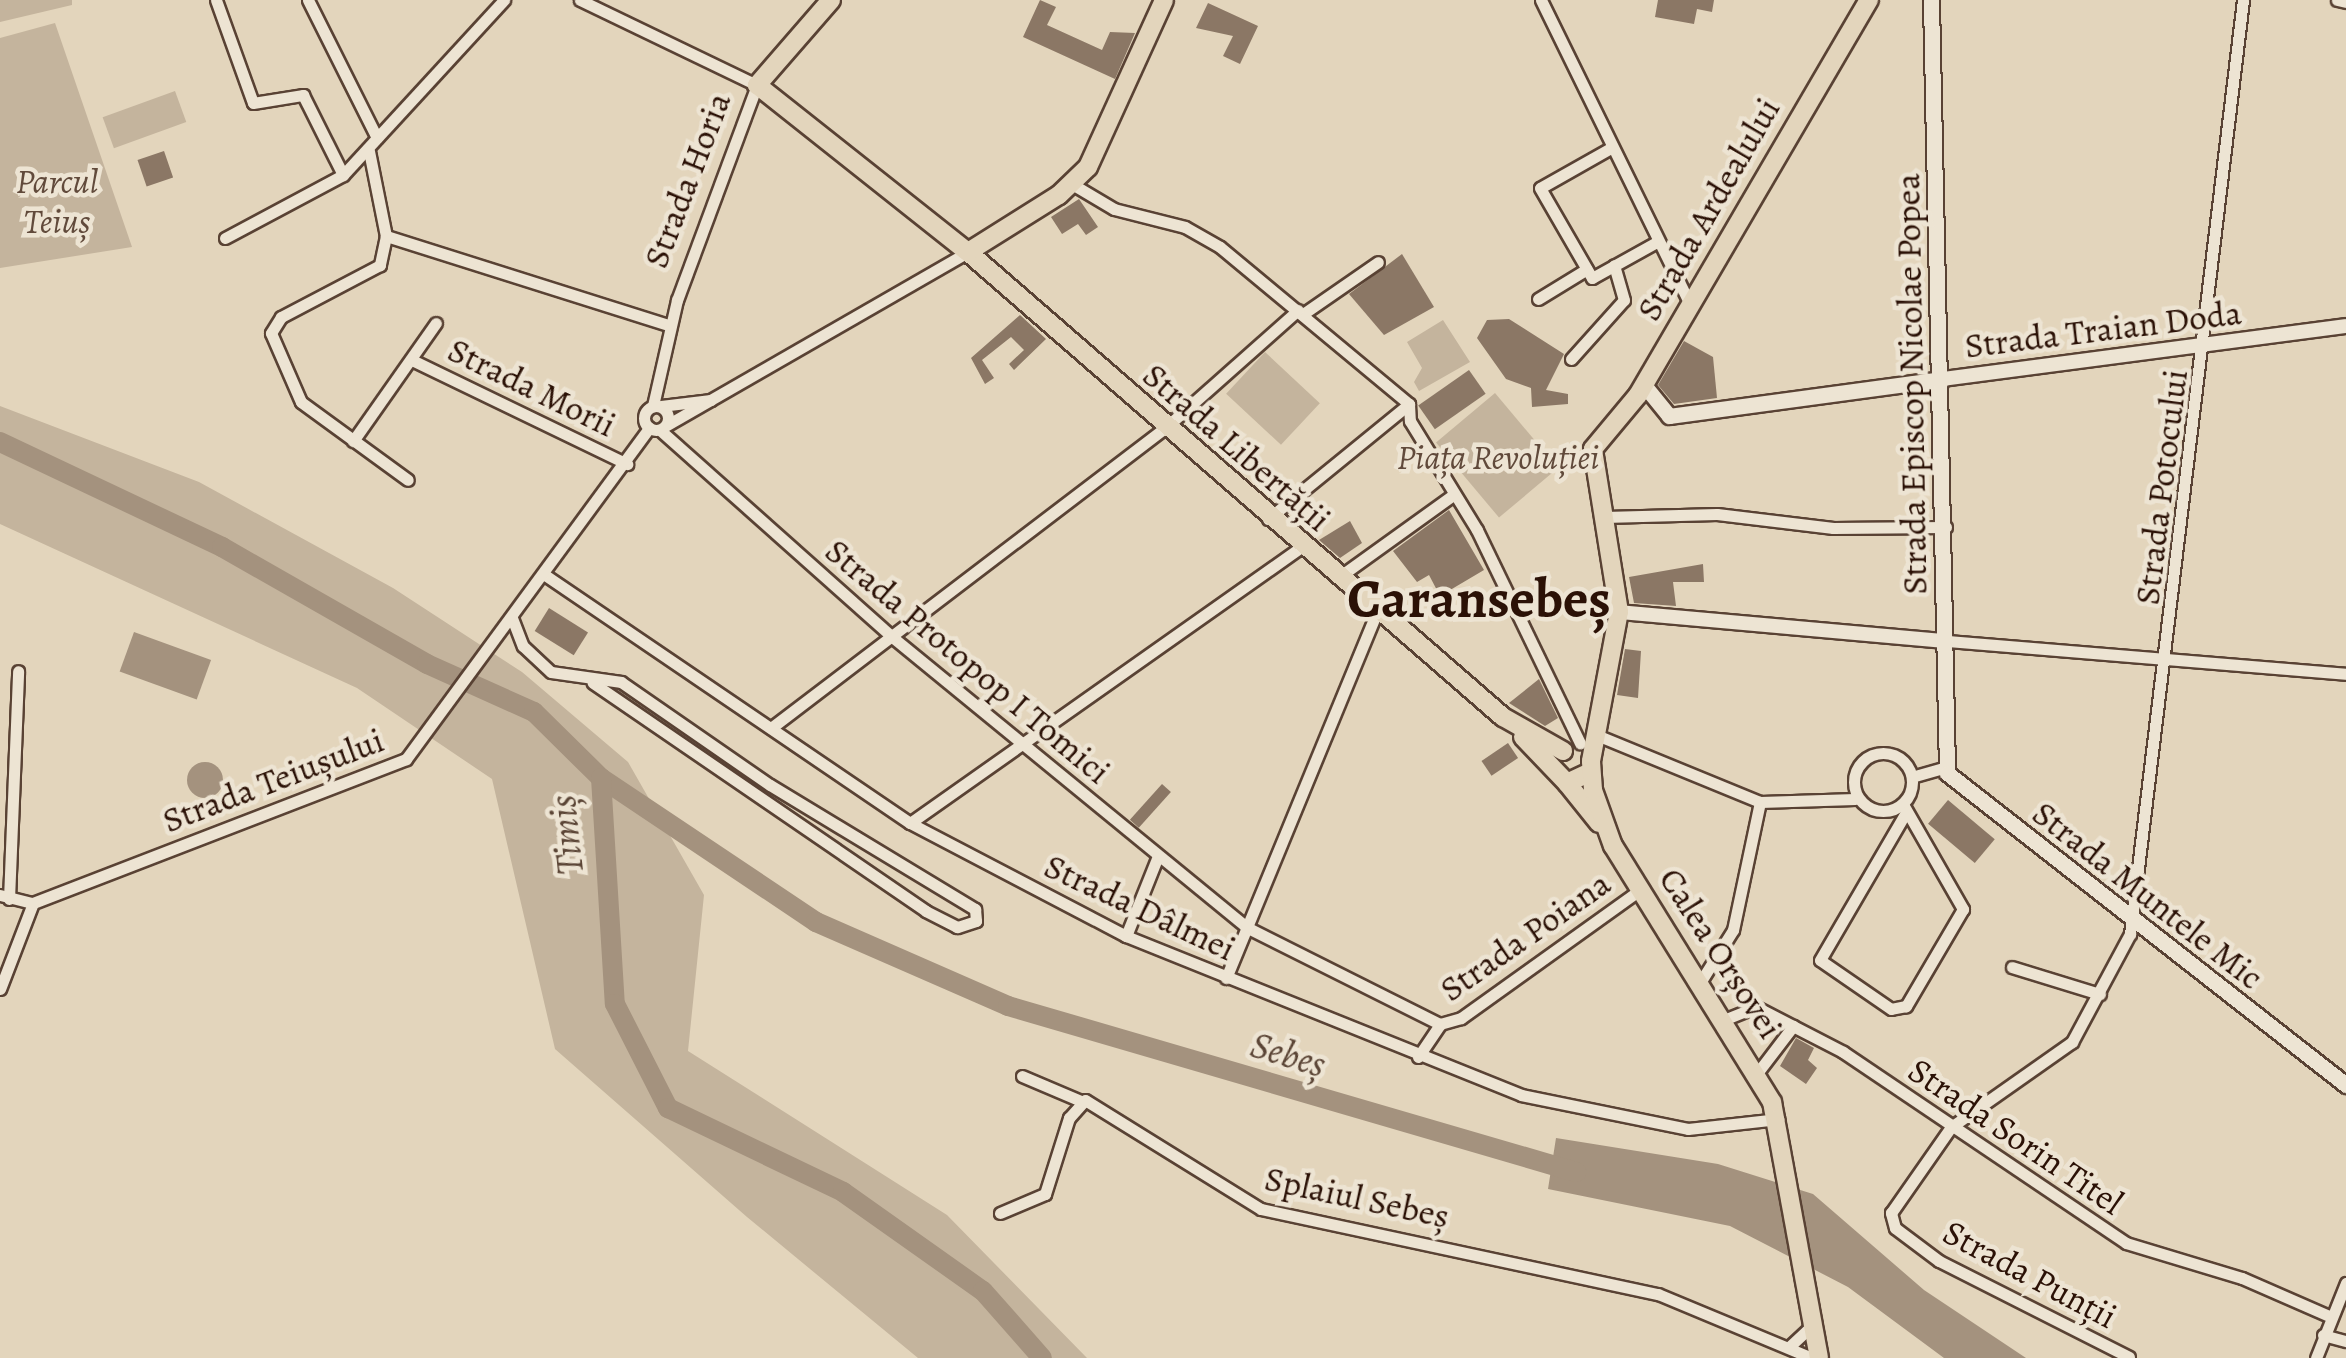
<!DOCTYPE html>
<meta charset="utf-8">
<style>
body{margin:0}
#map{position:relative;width:2346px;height:1358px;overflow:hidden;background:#e3d5bc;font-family:Alegreya,serif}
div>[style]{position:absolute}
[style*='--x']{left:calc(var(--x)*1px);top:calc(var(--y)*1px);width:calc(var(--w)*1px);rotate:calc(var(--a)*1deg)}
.green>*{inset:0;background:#c4b49d;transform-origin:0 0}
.water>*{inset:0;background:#a4927e;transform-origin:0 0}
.round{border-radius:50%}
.river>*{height:20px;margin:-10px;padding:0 10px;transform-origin:10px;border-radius:10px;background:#a4927e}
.building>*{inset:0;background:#8b7765;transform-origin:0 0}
.roads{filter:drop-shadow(2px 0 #594234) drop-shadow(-2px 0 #594234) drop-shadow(0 2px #594234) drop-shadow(0 -2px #594234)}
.minor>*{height:11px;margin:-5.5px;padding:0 5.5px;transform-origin:5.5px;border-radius:5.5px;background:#ede4d3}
.minor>.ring{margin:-5.5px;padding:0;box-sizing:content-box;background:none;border:11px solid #ede4d3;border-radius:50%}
.tertiary>*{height:14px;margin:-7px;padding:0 7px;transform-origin:7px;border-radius:7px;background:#ede4d3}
.secondary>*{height:15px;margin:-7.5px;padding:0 7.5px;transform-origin:7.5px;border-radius:7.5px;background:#ede4d3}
.primary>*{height:18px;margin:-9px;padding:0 9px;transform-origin:9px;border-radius:9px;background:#e3d5bc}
span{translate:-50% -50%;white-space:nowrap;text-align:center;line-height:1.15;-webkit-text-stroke:9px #ede4d3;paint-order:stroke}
.street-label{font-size:35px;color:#2b1106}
.park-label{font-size:35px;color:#614a3b;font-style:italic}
.water-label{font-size:38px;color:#5b4536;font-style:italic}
.town-label{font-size:55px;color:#2b1106;font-weight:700}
</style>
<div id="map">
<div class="green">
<i style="clip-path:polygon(0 0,72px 0,72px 5px,0 22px)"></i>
<i style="clip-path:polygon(55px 23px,132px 247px,0 268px,0 38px)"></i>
<i style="left:175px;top:91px;width:33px;height:77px;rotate:70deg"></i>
<i style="clip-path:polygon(1443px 320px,1470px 362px,1419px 391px,1414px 382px,1422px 368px,1407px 342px)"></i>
<i style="left:1265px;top:352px;width:75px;height:57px;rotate:43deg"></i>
<i style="left:1495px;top:393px;width:98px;height:77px;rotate:50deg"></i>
<i style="clip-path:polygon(0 406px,199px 482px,393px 588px,522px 672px,628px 762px,704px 895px,688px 1051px,947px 1215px,1087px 1358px,918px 1358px,747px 1217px,555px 1049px,492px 779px,357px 688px,0 524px)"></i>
</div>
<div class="water">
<i style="left:134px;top:632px;width:82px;height:42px;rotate:20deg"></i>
<i class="round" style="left:187px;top:762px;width:36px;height:36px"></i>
<i style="clip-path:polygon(1556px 1138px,1718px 1164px,1813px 1194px,1924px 1290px,2026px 1358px,1944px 1358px,1848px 1287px,1730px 1226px,1548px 1189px)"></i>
</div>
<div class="river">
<i style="--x:0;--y:442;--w:246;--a:25.3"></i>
<i style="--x:222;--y:547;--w:236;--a:29.7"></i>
<i style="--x:427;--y:664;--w:117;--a:24.2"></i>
<i style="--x:534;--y:712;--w:94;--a:44.6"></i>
<i style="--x:601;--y:778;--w:259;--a:33.8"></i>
<i style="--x:816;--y:922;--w:210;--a:23.6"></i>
<i style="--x:1008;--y:1006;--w:592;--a:16.29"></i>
<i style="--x:601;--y:778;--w:226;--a:86.5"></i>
<i style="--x:615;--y:1004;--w:117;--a:63"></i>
<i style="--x:668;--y:1108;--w:194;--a:25.6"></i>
<i style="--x:843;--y:1192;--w:171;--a:35.3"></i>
<i style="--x:983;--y:1291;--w:89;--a:48.6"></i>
</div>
<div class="building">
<i style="clip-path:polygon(1040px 0,1056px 7px,1047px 25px,1102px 50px,1110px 32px,1135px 33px,1115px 79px,1023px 37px)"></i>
<i style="clip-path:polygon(1658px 0,1714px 0,1712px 12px,1697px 9px,1694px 24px,1655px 17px)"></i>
<i style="clip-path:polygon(1208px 3px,1258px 26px,1240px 64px,1223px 56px,1233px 36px,1196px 28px)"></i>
<i style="left:164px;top:151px;width:28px;height:28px;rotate:71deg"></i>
<i style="clip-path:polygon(1079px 199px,1098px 227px,1086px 235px,1078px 224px,1062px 234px,1051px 217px)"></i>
<i style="clip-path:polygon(1402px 254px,1434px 307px,1384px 335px,1349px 294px)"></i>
<i style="clip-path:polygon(1020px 315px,1046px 339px,1014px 370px,1009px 364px,1024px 350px,1011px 337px,982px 360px,994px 378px,985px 384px,971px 358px)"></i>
<i style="clip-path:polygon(1509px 319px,1564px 354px,1546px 390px,1568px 394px,1568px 404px,1532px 407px,1531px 388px,1506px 379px,1477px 338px,1487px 320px)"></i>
<i style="clip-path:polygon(1684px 341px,1713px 357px,1717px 398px,1674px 404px,1658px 385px)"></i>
<i style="left:1469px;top:370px;width:29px;height:62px;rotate:55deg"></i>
<i style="clip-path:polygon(1449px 510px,1484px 570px,1440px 596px,1429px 575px,1417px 582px,1393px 551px)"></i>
<i style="clip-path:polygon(1350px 521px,1362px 543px,1340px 558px,1319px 540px)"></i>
<i style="clip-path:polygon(1703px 564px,1704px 582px,1673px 582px,1676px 606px,1634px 603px,1629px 577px)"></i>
<i style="left:549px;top:608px;width:46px;height:27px;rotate:32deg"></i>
<i style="clip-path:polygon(1625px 649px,1641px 651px,1638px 698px,1617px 695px)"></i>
<i style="clip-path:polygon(1539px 679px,1558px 718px,1545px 726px,1509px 703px)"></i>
<i style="left:1508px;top:743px;width:18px;height:32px;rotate:56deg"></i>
<i style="left:1162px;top:784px;width:12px;height:48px;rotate:42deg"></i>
<i style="left:1948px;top:800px;width:61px;height:31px;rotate:40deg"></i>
<i style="clip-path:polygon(1796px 1038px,1814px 1048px,1808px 1060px,1817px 1068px,1806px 1084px,1780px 1066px)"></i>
</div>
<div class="roads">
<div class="minor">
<i style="--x:216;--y:0;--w:109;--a:70.2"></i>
<i style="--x:253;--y:103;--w:51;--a:-9.1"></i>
<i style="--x:303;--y:95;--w:89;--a:63.4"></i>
<i style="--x:308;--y:0;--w:154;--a:63.4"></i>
<i style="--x:580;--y:0;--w:196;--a:25.7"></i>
<i style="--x:757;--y:85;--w:229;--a:110.4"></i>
<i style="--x:677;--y:300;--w:109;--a:102.8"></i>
<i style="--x:1541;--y:0;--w:336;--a:63.9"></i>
<i style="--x:2337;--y:0;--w:9;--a:13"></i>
<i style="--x:1609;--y:149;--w:79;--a:150.5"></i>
<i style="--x:1540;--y:188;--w:104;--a:60"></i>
<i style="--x:1592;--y:278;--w:72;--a:-29.1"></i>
<i style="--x:369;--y:151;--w:87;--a:78.7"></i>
<i style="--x:386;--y:236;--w:30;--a:102"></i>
<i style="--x:380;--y:265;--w:112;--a:152.3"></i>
<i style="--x:281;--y:317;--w:19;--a:122"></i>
<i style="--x:271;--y:333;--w:75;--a:66.5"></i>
<i style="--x:301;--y:402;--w:132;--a:36.1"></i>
<i style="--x:1072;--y:184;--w:49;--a:30.8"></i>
<i style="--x:1114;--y:209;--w:73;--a:14.2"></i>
<i style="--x:1185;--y:227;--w:40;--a:29.7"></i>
<i style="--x:1220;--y:247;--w:246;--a:39.7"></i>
<i style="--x:1409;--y:404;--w:17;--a:87"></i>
<i style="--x:1410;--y:421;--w:128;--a:58.4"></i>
<i style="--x:1477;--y:530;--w:237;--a:64.2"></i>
<i style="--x:386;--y:236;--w:297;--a:17.5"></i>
<i style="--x:225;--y:238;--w:134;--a:-28.1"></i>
<i style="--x:343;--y:175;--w:238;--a:-47.4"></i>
<i style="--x:1538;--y:299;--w:57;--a:-31.5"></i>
<i style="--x:1303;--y:314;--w:91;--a:-34.7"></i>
<i style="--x:1571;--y:359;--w:79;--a:-48.1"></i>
<i style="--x:1624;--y:300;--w:36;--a:-106"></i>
<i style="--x:414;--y:361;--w:237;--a:25.8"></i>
<i class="ring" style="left:644px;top:406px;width:13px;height:13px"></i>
<i style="--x:661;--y:406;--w:50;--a:-6.8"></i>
<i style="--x:667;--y:425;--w:347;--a:-29.9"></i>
<i style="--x:660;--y:430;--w:310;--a:41.7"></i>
<i style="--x:891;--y:636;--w:459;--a:39.3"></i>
<i style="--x:1246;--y:927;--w:217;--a:26.6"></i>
<i style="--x:353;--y:441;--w:144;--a:-54.9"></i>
<i style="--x:1604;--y:517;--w:113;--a:-1.5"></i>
<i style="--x:1717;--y:514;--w:117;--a:6.9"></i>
<i style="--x:1833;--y:528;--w:113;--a:-0.5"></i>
<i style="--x:1268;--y:519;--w:182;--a:-39.2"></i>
<i style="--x:545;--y:575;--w:441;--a:34.2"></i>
<i style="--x:910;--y:823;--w:244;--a:27.6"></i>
<i style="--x:1126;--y:936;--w:426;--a:21.9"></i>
<i style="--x:1521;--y:1095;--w:170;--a:11.5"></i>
<i style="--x:1688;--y:1129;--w:91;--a:-6.3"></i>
<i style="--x:1339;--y:577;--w:140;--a:-35.7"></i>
<i style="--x:512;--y:618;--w:30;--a:69"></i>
<i style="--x:523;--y:646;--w:38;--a:43"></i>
<i style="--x:551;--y:672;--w:71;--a:8.1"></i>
<i style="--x:621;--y:682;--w:181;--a:34.7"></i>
<i style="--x:770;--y:785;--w:240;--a:31.2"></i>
<i style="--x:975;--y:909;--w:12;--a:85"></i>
<i style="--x:976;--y:921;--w:20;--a:162"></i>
<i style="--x:957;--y:927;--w:35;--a:-153"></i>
<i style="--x:926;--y:911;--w:404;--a:-145.6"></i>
<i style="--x:1947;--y:641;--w:400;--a:4.7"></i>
<i style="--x:771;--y:728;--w:494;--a:-37.3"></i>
<i style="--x:1164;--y:429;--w:179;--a:-41.6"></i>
<i style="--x:1599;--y:736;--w:174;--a:22.3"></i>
<i style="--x:1760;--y:802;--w:95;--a:-1.8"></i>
<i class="ring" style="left:1854px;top:753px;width:47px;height:47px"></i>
<i style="--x:1915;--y:776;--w:32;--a:-16"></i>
<i style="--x:1904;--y:806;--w:119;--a:60.2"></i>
<i style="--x:1963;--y:909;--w:113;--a:120.4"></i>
<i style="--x:1906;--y:1006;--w:15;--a:169"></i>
<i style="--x:1891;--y:1009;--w:86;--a:-145.4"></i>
<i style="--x:1820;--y:960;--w:171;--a:-59.8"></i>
<i style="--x:910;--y:823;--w:480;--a:-35.2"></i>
<i style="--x:0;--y:895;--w:34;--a:14"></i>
<i style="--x:33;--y:903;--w:400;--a:-21.1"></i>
<i style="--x:406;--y:759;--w:411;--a:-53.7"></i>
<i style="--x:9;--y:899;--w:228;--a:-87.7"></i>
<i style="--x:1126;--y:936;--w:86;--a:-68.2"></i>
<i style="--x:2012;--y:967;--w:92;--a:17.1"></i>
<i style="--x:1226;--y:978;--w:398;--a:-67.6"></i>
<i style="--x:1701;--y:981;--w:60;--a:-57.9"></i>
<i style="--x:1733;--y:930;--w:131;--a:-78.1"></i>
<i style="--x:0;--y:989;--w:92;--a:-69"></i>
<i style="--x:1726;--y:1019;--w:32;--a:-22"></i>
<i style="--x:1756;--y:1007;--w:98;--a:27.3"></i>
<i style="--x:1843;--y:1052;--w:341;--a:34"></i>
<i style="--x:2126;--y:1243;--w:121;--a:16.8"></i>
<i style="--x:2242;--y:1278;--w:95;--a:23.6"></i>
<i style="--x:1440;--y:1024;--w:22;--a:-16"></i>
<i style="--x:1461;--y:1018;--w:221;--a:-35.6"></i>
<i style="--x:1418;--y:1057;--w:40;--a:-56"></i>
<i style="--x:1758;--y:1072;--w:58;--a:-52.7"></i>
<i style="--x:1022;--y:1076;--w:64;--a:23"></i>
<i style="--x:1000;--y:1213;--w:49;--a:-22.9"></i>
<i style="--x:1045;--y:1194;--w:80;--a:-72.5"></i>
<i style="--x:1069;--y:1118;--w:24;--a:-48"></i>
<i style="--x:1085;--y:1100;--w:207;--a:31.8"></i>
<i style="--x:1261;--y:1209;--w:406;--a:12.1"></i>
<i style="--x:1658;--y:1294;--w:167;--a:22.6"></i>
<i style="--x:2323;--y:1335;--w:24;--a:15"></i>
<i style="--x:1789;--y:1347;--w:33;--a:-43"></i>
<i style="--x:2129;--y:1357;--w:213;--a:-153.2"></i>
<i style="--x:1939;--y:1261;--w:55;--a:-143.1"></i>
<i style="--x:1895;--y:1228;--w:16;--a:-105"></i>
<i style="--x:1891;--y:1213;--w:105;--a:-55.1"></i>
<i style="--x:1951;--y:1127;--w:148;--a:-35.1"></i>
<i style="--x:2072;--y:1042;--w:123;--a:-61.8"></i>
<i style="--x:2130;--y:934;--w:941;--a:-83.1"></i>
<i style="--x:2316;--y:1358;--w:81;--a:-68.2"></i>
</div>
<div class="tertiary">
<i style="--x:1943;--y:379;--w:406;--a:-7.5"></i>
<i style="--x:1619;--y:612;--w:329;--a:5.1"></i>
</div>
<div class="secondary">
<i style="--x:1931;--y:0;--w:773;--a:88.81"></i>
<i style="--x:1947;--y:773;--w:507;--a:38.02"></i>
<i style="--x:1644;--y:385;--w:40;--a:51"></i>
<i style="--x:1669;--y:416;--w:276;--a:-7.7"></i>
</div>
<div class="primary">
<i style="--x:831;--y:0;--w:113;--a:131"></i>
<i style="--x:757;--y:85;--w:269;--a:38.4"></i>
<i style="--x:968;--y:252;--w:709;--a:41"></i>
<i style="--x:1503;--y:717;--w:69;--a:29.5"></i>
<i style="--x:968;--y:252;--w:107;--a:-32.1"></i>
<i style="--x:1059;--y:195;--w:40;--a:-44"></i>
<i style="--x:1088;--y:167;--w:183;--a:-65.5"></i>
<i style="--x:1523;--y:737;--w:64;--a:46.3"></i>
<i style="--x:1567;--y:783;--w:26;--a:-25"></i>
<i style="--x:1567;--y:783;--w:51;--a:51.3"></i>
<i style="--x:1819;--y:1358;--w:260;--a:-100.4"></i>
<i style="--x:1772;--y:1102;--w:301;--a:-121.8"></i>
<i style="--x:1613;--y:846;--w:59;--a:-109.7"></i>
<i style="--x:1593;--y:790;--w:29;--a:-94"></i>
<i style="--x:1591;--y:761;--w:152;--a:-79.4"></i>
<i style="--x:1619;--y:612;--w:165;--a:-99.1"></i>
<i style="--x:1593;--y:449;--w:70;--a:-50.2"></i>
<i style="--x:1638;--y:395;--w:458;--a:-59.7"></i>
</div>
</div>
<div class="street-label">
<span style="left:687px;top:180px;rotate:-69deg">Strada Horia</span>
<span style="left:1708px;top:209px;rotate:-60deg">Strada Ardealului</span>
<span style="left:2103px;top:329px;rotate:-7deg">Strada Traian Doda</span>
<span style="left:1911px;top:384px;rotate:-91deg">Strada Episcop Nicolae Popea</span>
<span style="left:532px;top:387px;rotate:26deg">Strada Morii</span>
<span style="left:1237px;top:447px;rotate:41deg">Strada Libertății</span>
<span style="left:2161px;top:487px;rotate:-83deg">Strada Potocului</span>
<span style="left:968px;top:661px;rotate:40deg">Strada Protopop I Tomici</span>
<span style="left:273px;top:780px;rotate:-21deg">Strada Teiușului</span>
<span style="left:2148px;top:895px;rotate:38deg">Strada Muntele Mic</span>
<span style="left:1140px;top:907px;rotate:25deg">Strada Dâlmei</span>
<span style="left:1525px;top:936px;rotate:-35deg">Strada Poiana</span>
<span style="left:1721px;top:953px;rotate:57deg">Calea Orșovei</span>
<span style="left:2016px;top:1136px;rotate:34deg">Strada Sorin Titel</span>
<span style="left:1357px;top:1197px;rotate:12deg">Splaiul Sebeș</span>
<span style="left:2030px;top:1274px;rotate:28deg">Strada Punții</span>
</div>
<div class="park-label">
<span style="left:57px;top:201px">Parcul<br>Teiuș</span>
<span style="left:1498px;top:457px">Piața Revoluției</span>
</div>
<div class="water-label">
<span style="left:567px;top:835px;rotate:-96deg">Timiș</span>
<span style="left:1288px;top:1055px;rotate:17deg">Sebeș</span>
</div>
<div class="town-label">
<span style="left:1479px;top:599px">Caransebeș</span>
</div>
</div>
